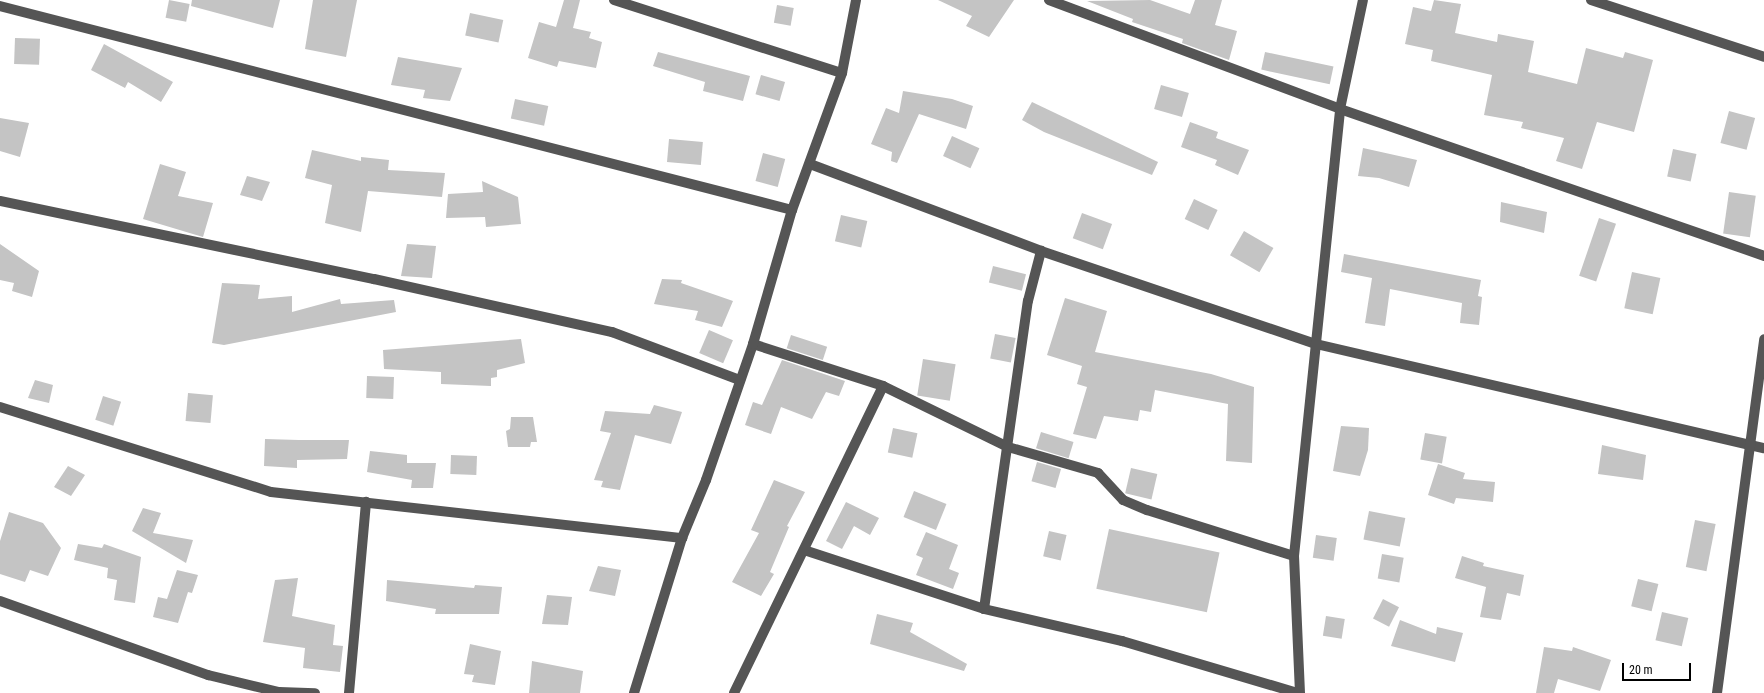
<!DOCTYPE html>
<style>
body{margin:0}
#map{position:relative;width:1764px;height:693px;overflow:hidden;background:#fff;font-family:"Roboto Condensed",sans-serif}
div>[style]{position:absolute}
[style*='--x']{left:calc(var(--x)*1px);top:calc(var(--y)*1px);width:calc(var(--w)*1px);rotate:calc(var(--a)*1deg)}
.building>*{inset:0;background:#c4c4c4;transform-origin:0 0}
.minor>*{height:10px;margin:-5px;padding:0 5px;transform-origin:5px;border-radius:5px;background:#555}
span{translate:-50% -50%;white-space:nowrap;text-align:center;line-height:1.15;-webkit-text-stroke:3px #fff;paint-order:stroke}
.scale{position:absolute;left:1622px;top:663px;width:69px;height:18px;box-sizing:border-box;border:2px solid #000;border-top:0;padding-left:5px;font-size:12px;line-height:14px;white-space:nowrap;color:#000;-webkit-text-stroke:3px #fff;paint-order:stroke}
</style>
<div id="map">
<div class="building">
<i style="left:169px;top:0;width:21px;height:18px;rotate:11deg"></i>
<i style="clip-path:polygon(192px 0,280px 0,273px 28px,191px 6px)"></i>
<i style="clip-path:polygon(313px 0,357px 0,346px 57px,305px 49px)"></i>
<i style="clip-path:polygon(564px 0,580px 0,573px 28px,591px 32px,589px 38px,602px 42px,596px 68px,559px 61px,557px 67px,528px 58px,539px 22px,556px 27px)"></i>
<i style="clip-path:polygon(938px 0,1014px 0,989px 37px,966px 26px,972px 16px)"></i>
<i style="clip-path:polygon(1150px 0,1190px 14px,1195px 0,1222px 0,1215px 25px,1237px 31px,1229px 60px,1182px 43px,1183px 39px,1132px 22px,1133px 19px,1087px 1px)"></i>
<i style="clip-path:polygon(1434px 0,1461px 4px,1455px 33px,1497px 42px,1498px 34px,1534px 41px,1528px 72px,1577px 84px,1586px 48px,1623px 58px,1625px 52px,1653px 60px,1634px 132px,1597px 122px,1582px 169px,1556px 161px,1564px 138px,1521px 128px,1523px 122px,1484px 115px,1492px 75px,1431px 61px,1433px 50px,1405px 44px,1413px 7px,1431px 11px)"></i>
<i style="left:777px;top:5px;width:17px;height:18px;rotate:10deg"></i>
<i style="left:470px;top:13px;width:34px;height:23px;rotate:12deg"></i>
<i style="left:15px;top:38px;width:25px;height:26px;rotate:2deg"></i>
<i style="clip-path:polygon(104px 44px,173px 82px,161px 102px,128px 82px,125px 88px,91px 70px)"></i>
<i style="clip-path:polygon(658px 52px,750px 76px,743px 101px,703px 91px,705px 82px,653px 66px)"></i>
<i style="left:1265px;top:52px;width:70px;height:18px;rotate:12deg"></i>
<i style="clip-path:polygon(398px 57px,462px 68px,450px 101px,423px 98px,425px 90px,391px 85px)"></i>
<i style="left:761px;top:75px;width:25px;height:20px;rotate:16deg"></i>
<i style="left:1161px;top:85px;width:29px;height:25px;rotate:16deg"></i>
<i style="clip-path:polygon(903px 91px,952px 99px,973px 106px,966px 129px,919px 114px,897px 163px,891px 161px,892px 152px,871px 144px,886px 108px,899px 113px)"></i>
<i style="left:515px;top:99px;width:34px;height:20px;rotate:12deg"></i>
<i style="clip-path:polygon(1032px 102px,1158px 162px,1152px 175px,1044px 132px,1022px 120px)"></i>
<i style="left:1729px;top:111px;width:27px;height:33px;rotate:15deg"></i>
<i style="clip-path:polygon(0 118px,29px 123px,20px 157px,0 151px)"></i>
<i style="clip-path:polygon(1190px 122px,1218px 132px,1216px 138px,1249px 150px,1238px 175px,1215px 165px,1217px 160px,1181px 147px)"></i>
<i style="left:952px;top:136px;width:30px;height:22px;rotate:24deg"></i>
<i style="left:669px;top:139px;width:34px;height:23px;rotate:5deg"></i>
<i style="clip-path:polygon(1363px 148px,1417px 160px,1409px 187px,1379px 178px,1358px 176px)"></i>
<i style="left:1673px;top:149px;width:24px;height:28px;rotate:12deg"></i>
<i style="clip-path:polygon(312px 150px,361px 161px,361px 157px,389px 160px,388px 170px,445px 173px,442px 197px,368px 191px,361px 232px,325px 223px,332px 185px,305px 178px)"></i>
<i style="left:763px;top:153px;width:23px;height:29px;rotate:15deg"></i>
<i style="clip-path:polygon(160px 164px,186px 172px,178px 196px,213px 203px,203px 237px,143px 219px)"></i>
<i style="clip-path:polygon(247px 176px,270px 182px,262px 201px,240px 195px)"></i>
<i style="clip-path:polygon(482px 181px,518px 197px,521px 224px,486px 227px,485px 217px,446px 218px,448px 194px,483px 192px)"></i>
<i style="left:1729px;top:192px;width:27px;height:42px;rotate:8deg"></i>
<i style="left:1194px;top:199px;width:26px;height:22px;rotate:25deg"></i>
<i style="clip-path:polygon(1501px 202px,1547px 212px,1544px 233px,1500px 222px)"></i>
<i style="left:1082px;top:213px;width:32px;height:27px;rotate:20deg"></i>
<i style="left:841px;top:215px;width:27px;height:27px;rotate:13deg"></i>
<i style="left:1599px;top:218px;width:18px;height:61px;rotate:19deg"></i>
<i style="left:1244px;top:231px;width:34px;height:28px;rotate:30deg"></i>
<i style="clip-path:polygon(0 244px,39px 271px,32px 297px,12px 291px,14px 283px,0 280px)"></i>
<i style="clip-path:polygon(407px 244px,436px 246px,432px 278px,401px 276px)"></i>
<i style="clip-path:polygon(1344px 254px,1481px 280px,1478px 296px,1482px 297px,1479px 325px,1460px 323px,1462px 303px,1390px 289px,1385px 326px,1365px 323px,1372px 278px,1341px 272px)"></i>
<i style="left:993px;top:266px;width:34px;height:17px;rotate:14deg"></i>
<i style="left:1632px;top:272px;width:29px;height:37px;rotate:12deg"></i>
<i style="clip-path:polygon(662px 279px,682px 280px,681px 283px,733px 301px,722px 327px,695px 320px,698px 311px,654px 304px)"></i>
<i style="clip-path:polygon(222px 283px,260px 285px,258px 299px,292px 296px,292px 312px,340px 299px,341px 304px,394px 300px,396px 312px,224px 345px,212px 343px)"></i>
<i style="clip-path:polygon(1065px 298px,1107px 311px,1095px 352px,1211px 374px,1254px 387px,1252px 463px,1226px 461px,1228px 404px,1155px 390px,1151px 412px,1140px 410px,1138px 421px,1104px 416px,1096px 439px,1073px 434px,1087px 387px,1077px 384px,1082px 366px,1047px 355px)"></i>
<i style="left:709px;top:330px;width:26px;height:25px;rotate:23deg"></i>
<i style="left:995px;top:334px;width:21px;height:25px;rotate:11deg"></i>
<i style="left:791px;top:335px;width:38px;height:14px;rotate:18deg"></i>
<i style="clip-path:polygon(521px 339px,525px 363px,497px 370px,497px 377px,491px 378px,491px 386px,441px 384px,441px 372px,384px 369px,383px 350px)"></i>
<i style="left:923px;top:359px;width:33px;height:37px;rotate:9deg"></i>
<i style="clip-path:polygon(782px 360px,845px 381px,839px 396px,826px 392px,812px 419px,781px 407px,771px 434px,745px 425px,753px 402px,762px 405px)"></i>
<i style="left:367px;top:376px;width:27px;height:22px;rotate:2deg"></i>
<i style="clip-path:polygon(35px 380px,53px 385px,49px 403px,28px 398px)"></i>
<i style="left:188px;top:393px;width:25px;height:28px;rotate:5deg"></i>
<i style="left:103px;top:396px;width:19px;height:25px;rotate:18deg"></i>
<i style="clip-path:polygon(654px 405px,682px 412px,671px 444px,635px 435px,620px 490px,601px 487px,603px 481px,594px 480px,611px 433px,600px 431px,605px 411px,650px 414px)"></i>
<i style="clip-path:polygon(511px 417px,533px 417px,537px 442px,531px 442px,530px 447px,508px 447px,506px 431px,510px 429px)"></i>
<i style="clip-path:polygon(1341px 426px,1369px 428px,1368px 450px,1360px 476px,1333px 471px)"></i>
<i style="left:893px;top:428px;width:25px;height:25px;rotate:12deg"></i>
<i style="left:1041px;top:432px;width:34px;height:17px;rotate:17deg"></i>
<i style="left:1425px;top:433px;width:22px;height:27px;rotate:10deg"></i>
<i style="clip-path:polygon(265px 439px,299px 440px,349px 440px,347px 459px,297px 460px,297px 468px,264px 466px)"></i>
<i style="clip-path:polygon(1602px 445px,1646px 455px,1643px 480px,1598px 474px)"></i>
<i style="clip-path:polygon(370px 451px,407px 455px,407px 463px,436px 463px,433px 488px,411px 488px,412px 480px,367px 472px)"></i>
<i style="left:451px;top:455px;width:26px;height:19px;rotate:2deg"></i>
<i style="left:1037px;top:462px;width:25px;height:20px;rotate:16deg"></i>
<i style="clip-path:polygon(1438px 464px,1465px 473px,1463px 479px,1495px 482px,1493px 502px,1456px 498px,1454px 504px,1428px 495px)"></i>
<i style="clip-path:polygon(68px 466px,85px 475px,71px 496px,54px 487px)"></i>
<i style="left:1131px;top:468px;width:27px;height:26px;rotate:13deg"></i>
<i style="clip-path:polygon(774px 480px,805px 492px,787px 526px,789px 527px,770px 572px,774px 574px,761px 596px,732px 582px,759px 533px,751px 530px)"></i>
<i style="left:914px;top:491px;width:35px;height:28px;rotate:22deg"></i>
<i style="clip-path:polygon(846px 502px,879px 518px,870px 535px,854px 526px,842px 549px,826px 541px)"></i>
<i style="clip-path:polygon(143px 508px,161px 513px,153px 533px,193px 540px,186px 563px,132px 531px)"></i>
<i style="left:1369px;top:511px;width:37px;height:29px;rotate:11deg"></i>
<i style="clip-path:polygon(9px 512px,43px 523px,61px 548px,48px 576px,30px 570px,25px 582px,0 574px,0 541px)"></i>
<i style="left:1695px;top:520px;width:21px;height:48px;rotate:11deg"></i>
<i style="left:1109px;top:529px;width:113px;height:61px;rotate:12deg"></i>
<i style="left:1049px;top:531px;width:18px;height:26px;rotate:13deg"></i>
<i style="clip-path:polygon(926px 532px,958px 545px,949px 569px,959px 573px,953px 589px,916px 575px,923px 558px,916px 555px)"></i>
<i style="left:1316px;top:535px;width:21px;height:23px;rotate:8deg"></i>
<i style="clip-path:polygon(78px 544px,102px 548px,104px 544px,141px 557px,135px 603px,114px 600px,117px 580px,107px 578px,108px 568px,74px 560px)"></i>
<i style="left:1382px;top:554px;width:22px;height:25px;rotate:10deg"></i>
<i style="clip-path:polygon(1462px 556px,1484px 563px,1483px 566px,1524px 575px,1520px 596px,1507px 593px,1501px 620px,1480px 617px,1486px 587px,1455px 578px)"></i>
<i style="clip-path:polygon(598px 566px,621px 570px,615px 596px,589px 591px)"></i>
<i style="clip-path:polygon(177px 570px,198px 575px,192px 593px,188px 592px,178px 623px,153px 617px,158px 597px,167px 599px)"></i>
<i style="clip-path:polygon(298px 578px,292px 616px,335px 625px,333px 645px,343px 646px,340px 672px,303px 668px,305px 648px,263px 642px,275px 580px)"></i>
<i style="left:1638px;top:579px;width:21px;height:28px;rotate:14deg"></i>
<i style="clip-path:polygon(387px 580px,474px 588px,475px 585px,502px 587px,499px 614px,435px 614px,436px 609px,386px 601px)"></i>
<i style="clip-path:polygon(547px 595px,572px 597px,568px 625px,542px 624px)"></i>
<i style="left:1383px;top:599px;width:18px;height:22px;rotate:27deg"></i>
<i style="left:1662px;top:612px;width:27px;height:29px;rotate:13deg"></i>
<i style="clip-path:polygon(877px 614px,913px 623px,910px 632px,967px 664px,964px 671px,870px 644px)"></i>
<i style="left:1326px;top:616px;width:19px;height:20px;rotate:9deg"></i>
<i style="clip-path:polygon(1400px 620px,1436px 634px,1437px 627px,1463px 633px,1455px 662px,1391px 646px)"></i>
<i style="clip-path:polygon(470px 644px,501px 651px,495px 685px,472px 682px,474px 675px,464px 674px)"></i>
<i style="clip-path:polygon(1544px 647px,1572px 651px,1573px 647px,1611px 660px,1600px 691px,1558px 679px,1554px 693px,1536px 693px)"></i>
<i style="clip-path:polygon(532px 661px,583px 671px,580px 693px,529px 693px)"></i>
</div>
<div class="minor">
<i style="--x:614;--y:0;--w:239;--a:17.8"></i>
<i style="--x:1049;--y:0;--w:311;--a:20.5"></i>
<i style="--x:1340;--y:109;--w:449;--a:19.1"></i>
<i style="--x:1591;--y:0;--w:182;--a:18.2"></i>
<i style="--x:0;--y:6;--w:818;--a:14.44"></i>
<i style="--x:810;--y:164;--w:247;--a:20.6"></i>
<i style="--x:1041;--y:251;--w:290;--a:18.7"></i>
<i style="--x:1316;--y:344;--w:460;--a:13.1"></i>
<i style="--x:0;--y:201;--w:382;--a:11.8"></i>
<i style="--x:374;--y:279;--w:244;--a:12.6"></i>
<i style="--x:612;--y:332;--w:137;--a:20.6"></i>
<i style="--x:753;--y:344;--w:137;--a:17.9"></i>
<i style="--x:883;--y:386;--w:139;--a:26"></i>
<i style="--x:1008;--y:447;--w:94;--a:16.1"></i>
<i style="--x:1098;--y:473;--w:37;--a:47"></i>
<i style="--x:1123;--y:500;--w:26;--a:23"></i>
<i style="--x:1147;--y:510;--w:154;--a:17.4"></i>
<i style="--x:0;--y:407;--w:284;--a:17.4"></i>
<i style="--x:271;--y:492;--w:414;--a:6.4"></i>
<i style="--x:804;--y:550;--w:189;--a:18.1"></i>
<i style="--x:984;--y:609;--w:142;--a:13.1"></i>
<i style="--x:1122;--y:641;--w:184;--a:16.5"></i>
<i style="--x:0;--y:601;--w:221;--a:19.6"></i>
<i style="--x:208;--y:675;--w:73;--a:13.5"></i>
<i style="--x:279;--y:692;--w:36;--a:2"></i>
<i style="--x:984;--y:609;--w:311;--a:-81.9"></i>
<i style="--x:1028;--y:301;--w:52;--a:-75.4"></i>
<i style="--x:349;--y:693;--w:192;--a:-84.9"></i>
<i style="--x:634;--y:693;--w:162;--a:-72.8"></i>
<i style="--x:682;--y:538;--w:63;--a:-67.5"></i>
<i style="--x:706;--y:480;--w:144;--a:-70.9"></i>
<i style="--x:753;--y:344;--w:140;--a:-73.8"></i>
<i style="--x:792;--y:210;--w:146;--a:-69.9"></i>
<i style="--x:842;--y:73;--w:74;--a:-79.1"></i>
<i style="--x:734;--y:693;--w:341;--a:-64.1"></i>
<i style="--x:1300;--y:693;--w:137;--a:-92.5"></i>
<i style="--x:1294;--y:556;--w:449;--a:-84.1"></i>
<i style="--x:1340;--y:109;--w:111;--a:-78.1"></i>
<i style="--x:1717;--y:693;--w:357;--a:-82.4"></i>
</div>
<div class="scale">20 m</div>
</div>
